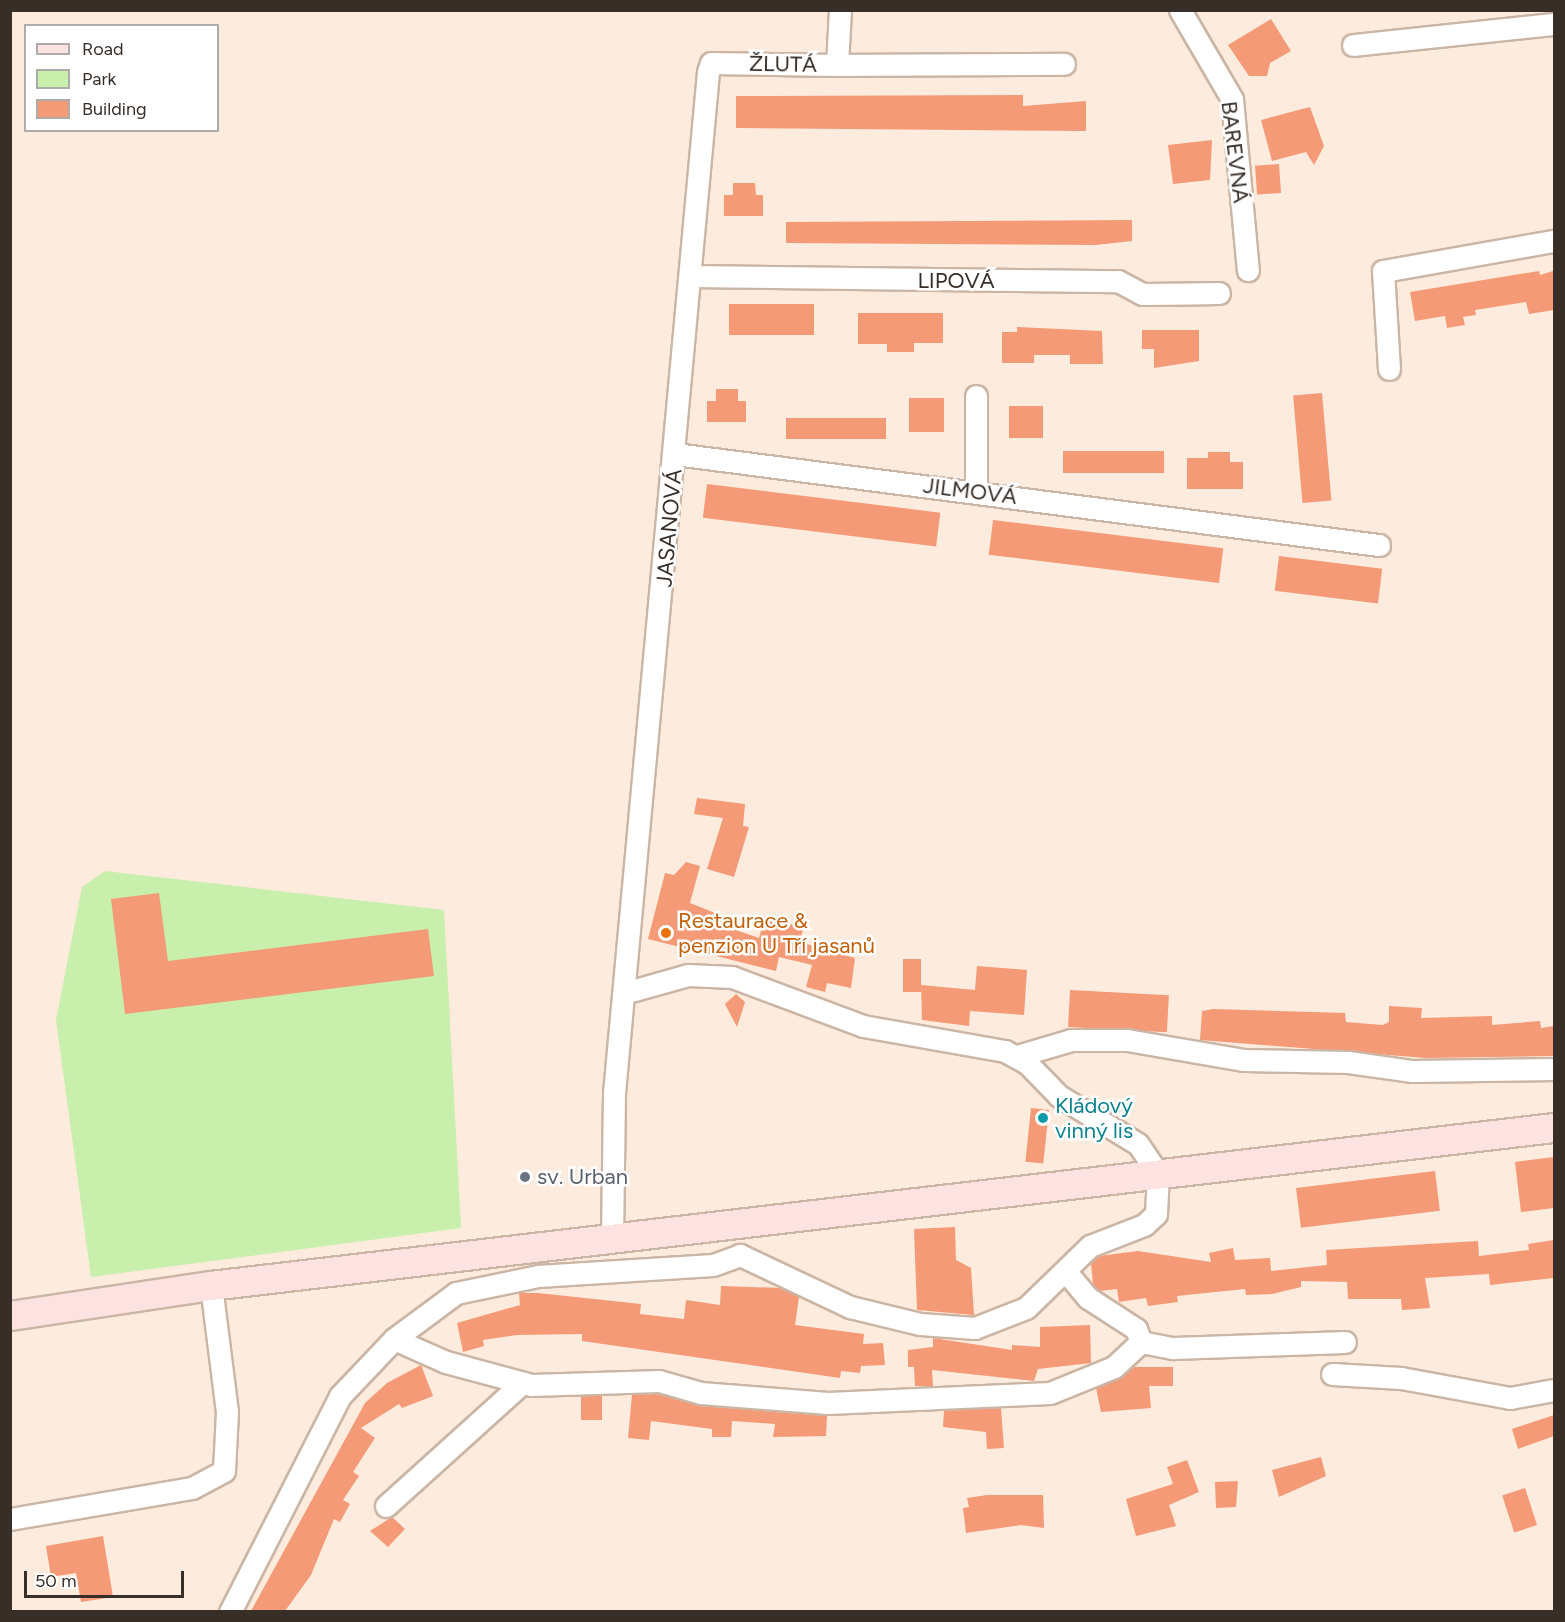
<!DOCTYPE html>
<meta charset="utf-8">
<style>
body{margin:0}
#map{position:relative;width:1565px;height:1622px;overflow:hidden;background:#fdebdd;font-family:Figtree,sans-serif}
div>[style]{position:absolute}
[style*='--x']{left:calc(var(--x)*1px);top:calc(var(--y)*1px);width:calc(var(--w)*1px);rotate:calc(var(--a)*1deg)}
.green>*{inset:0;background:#c8efab}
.building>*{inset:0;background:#f59a76;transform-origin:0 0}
.roads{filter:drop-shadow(2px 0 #cbb5a4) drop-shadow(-2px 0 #cbb5a4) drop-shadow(0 2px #cbb5a4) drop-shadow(0 -2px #cbb5a4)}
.minor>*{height:21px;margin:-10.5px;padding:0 10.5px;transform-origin:10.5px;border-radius:10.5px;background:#fff}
.secondary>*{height:28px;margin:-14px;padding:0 14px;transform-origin:14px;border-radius:14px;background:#fce2e0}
.dots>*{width:16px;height:16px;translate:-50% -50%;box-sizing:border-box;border:3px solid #fff;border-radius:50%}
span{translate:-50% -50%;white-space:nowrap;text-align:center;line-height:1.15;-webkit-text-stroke:5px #fff;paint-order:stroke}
.street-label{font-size:22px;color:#372e28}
.food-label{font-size:22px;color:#c56008}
.left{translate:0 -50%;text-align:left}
.culture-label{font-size:22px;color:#0d838f}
.worship-label{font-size:22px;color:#5b616d}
.frame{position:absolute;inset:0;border:12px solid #372e28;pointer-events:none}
.legend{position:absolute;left:24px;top:24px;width:195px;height:108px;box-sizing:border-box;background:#fff;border:2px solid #afaba9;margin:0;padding:8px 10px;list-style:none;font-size:18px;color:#372e28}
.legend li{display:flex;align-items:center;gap:12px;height:30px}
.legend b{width:30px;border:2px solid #afaba9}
.scale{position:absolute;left:24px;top:1571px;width:160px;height:27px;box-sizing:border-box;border:3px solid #372e28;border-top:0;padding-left:8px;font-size:18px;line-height:21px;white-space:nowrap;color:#372e28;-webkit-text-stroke:4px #fff;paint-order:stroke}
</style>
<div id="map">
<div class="green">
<i style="clip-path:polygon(105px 871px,444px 910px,461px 1228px,91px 1277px,56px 1020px,82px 887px)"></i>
</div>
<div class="building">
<i style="clip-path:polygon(1271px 19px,1291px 51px,1270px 63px,1267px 76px,1249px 76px,1228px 45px)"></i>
<i style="clip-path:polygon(1023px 95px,1023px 106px,1086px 101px,1086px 131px,736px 128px,736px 96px)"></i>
<i style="clip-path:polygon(1310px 107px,1324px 146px,1314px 165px,1306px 152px,1272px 161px,1261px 120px)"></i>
<i style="clip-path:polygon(1212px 140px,1210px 180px,1173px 184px,1168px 145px)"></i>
<i style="left:1279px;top:164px;width:29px;height:24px;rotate:86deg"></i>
<i style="clip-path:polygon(733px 183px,755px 183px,756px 195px,763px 195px,763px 216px,724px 216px,724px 195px,733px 195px)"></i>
<i style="clip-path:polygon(1132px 220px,1132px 241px,1095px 245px,786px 243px,786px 222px)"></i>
<i style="clip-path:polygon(1539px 271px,1540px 275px,1553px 271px,1554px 310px,1529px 314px,1526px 302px,1475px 310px,1476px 315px,1463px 317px,1465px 325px,1447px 328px,1445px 316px,1415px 321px,1410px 292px)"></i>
<i style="left:814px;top:304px;width:31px;height:85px;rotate:90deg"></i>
<i style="clip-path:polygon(858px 313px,943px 313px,943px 343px,914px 343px,914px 352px,887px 352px,887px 344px,858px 344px)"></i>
<i style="clip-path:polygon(1017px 327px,1102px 331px,1103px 364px,1070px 364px,1070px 355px,1034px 355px,1034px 363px,1002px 363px,1002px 332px,1017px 332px)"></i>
<i style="clip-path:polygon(1142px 330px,1199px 330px,1199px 361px,1154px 368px,1154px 349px,1142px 349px)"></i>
<i style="clip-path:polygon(716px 389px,738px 389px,738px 401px,746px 401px,746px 422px,707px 422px,707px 401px,716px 401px)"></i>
<i style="left:1322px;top:393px;width:108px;height:29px;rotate:85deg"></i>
<i style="left:909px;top:398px;width:35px;height:34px"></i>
<i style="left:1043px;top:406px;width:32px;height:34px;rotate:90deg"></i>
<i style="left:786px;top:418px;width:100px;height:21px"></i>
<i style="left:1063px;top:451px;width:101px;height:22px"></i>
<i style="clip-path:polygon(1208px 452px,1230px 452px,1230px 462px,1243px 462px,1243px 489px,1187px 489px,1187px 458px,1208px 458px)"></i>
<i style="left:707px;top:484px;width:235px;height:34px;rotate:7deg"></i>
<i style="left:993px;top:520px;width:232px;height:35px;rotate:7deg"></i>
<i style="left:1279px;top:556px;width:104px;height:35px;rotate:7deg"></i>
<i style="clip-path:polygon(697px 798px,745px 804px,743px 826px,749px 827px,734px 877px,707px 869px,723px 818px,694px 814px)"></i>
<i style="clip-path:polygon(686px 862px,700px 866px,690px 903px,730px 919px,727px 927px,759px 938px,765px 916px,803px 928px,800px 942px,855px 958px,851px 988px,827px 983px,825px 992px,806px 987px,812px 965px,779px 957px,776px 971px,648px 939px,665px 873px,674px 875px)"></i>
<i style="clip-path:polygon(159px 893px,168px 961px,428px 929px,434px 976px,125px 1014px,111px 899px)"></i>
<i style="left:903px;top:959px;width:18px;height:33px"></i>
<i style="clip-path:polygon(977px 966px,1027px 970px,1024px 1015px,970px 1011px,969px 1026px,922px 1020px,921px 985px,975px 990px)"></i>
<i style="left:1070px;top:990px;width:99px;height:37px;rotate:3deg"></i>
<i style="clip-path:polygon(736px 994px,745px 1002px,737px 1027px,725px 1004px)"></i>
<i style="clip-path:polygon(1389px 1006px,1422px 1008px,1421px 1018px,1492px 1016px,1492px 1025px,1540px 1021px,1541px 1028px,1554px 1026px,1554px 1056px,1426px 1058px,1200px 1040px,1202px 1011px,1213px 1009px,1345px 1013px,1346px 1022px,1383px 1025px,1389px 1022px)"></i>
<i style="left:1031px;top:1108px;width:18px;height:54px;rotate:6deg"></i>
<i style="clip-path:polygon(1554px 1157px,1554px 1208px,1521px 1212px,1515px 1162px)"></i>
<i style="left:1435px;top:1171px;width:40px;height:140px;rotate:83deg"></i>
<i style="clip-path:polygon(955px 1227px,956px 1260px,971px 1268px,974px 1315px,917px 1310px,914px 1229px)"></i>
<i style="clip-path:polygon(1554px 1240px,1554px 1278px,1490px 1285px,1489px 1274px,1425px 1278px,1430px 1308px,1402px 1310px,1401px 1299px,1348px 1299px,1347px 1282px,1301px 1281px,1301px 1287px,1272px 1294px,1246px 1295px,1245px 1289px,1177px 1296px,1178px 1302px,1148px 1306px,1146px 1298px,1119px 1302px,1117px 1289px,1100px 1291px,1093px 1284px,1091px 1263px,1099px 1256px,1138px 1251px,1211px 1262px,1209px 1253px,1233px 1248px,1235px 1260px,1270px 1258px,1271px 1271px,1327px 1265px,1326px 1250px,1478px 1241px,1479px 1256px,1529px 1250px,1528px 1244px)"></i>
<i style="clip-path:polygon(721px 1286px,781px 1288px,799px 1297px,795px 1325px,864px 1334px,863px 1344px,883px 1343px,885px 1365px,861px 1366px,860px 1373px,841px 1371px,840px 1378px,582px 1341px,582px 1334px,517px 1335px,483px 1340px,484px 1346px,463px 1352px,457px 1323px,520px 1305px,519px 1293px,538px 1293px,641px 1304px,640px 1314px,684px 1319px,686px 1300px,720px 1305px)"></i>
<i style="clip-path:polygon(1090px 1325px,1091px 1363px,1038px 1369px,1034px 1381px,932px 1370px,933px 1386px,915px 1386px,914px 1367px,908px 1367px,908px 1350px,933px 1347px,933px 1338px,1012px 1350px,1012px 1345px,1040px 1347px,1040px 1327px)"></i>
<i style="clip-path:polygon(421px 1365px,433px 1396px,402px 1408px,399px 1404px,361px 1428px,375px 1438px,353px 1472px,359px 1476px,343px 1500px,350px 1504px,340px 1522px,334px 1519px,311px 1575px,285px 1611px,251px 1611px,365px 1403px,387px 1383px)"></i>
<i style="clip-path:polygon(1132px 1367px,1173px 1367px,1173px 1386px,1149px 1386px,1151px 1408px,1101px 1412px,1096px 1388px)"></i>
<i style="clip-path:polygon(657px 1394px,700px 1406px,827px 1416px,826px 1436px,773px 1437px,775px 1424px,732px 1421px,731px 1437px,712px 1437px,712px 1429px,651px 1421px,649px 1440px,628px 1438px,632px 1395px)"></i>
<i style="left:581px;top:1396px;width:21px;height:24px"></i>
<i style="clip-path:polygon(1001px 1408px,1004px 1448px,987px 1449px,986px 1432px,943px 1427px,944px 1411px)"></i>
<i style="clip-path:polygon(1554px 1415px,1554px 1436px,1518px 1449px,1512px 1429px)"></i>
<i style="clip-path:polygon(1321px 1457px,1326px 1476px,1279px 1497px,1272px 1470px)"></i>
<i style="clip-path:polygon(1187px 1460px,1199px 1492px,1169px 1505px,1176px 1526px,1136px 1536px,1126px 1499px,1173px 1484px,1167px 1467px)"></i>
<i style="clip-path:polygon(1238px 1481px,1236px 1507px,1216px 1508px,1215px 1482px)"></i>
<i style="left:1525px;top:1488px;width:39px;height:24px;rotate:72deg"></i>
<i style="clip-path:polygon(987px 1495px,1043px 1495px,1044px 1528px,1021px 1525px,966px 1533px,963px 1508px,969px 1507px,967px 1498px)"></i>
<i style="clip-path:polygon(392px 1517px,405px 1529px,388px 1547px,370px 1531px)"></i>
<i style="clip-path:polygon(103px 1536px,113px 1597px,81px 1602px,76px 1573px,51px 1577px,46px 1546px)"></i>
</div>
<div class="roads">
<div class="minor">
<i style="--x:1180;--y:10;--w:103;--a:59.7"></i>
<i style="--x:1232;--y:99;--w:172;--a:84.7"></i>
<i style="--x:1353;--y:45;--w:202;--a:-6"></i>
<i style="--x:837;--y:65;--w:227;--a:-0.3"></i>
<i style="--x:690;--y:276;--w:428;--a:0.7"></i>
<i style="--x:1118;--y:281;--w:27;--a:28"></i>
<i style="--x:1142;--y:294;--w:77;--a:-0.7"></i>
<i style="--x:1389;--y:369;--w:98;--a:-93.5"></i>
<i style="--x:1383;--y:271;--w:174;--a:-10"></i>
<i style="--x:976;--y:396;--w:96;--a:90"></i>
<i style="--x:675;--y:454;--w:710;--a:7.37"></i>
<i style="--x:624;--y:993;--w:66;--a:-15.7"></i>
<i style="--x:688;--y:975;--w:44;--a:2.6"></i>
<i style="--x:732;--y:977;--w:140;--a:20.5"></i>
<i style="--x:863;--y:1026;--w:144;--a:10"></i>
<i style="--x:1005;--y:1051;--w:25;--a:29"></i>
<i style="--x:1027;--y:1063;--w:46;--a:45.9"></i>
<i style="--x:1059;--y:1096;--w:92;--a:31.3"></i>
<i style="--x:1138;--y:1144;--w:36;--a:56"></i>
<i style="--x:1158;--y:1174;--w:40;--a:92.9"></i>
<i style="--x:1156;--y:1214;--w:16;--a:137"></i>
<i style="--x:1144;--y:1225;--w:58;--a:158.7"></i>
<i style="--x:1090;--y:1246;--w:89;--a:135.9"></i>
<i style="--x:1026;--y:1308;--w:55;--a:158.6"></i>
<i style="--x:975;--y:1328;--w:55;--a:-175.8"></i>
<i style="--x:920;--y:1324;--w:72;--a:-166.3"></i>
<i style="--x:850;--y:1307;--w:122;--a:-154.7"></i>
<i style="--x:1017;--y:1056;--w:56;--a:-16.5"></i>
<i style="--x:1071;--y:1040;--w:56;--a:0"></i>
<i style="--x:1127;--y:1040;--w:119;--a:9.7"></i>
<i style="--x:1244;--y:1060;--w:104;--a:1.1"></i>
<i style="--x:1348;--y:1062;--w:65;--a:8"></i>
<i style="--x:1412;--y:1071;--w:142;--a:-0.8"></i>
<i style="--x:612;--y:1238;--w:145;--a:-89.2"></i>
<i style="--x:614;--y:1093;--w:1025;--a:-84.74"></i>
<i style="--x:708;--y:72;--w:9;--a:-72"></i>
<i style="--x:711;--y:63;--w:126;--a:0.9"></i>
<i style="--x:837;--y:65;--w:55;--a:-86.9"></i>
<i style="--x:394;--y:1339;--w:57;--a:23.9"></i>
<i style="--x:446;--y:1362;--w:88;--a:15.1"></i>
<i style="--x:531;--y:1385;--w:128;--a:-1.8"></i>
<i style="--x:659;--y:1381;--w:44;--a:15.9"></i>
<i style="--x:701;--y:1393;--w:127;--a:4.5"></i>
<i style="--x:828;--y:1403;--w:222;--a:-2.6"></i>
<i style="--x:1050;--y:1393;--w:69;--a:-22.1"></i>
<i style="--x:1114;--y:1367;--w:37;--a:-43"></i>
<i style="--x:1141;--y:1342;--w:14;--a:-111"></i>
<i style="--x:1136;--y:1329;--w:57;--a:-147.1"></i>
<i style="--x:1088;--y:1298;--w:35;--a:-130"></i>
<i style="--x:1141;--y:1342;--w:33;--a:11"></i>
<i style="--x:1173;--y:1348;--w:172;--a:-2"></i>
<i style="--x:1332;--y:1374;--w:69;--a:3.3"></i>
<i style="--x:1401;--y:1378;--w:111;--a:10.4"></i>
<i style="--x:1510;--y:1398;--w:45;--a:-10.3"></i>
<i style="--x:386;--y:1506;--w:183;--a:-42.1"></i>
<i style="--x:10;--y:1519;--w:185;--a:-9.7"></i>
<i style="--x:192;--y:1488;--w:36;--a:-28"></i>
<i style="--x:224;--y:1471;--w:59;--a:-87.1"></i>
<i style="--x:227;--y:1412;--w:127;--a:-97.2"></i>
<i style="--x:230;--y:1612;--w:242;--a:-63"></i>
<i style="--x:340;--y:1396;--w:79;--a:-46.5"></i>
<i style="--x:394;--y:1339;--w:77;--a:-36.6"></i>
<i style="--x:456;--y:1293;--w:84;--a:-11.7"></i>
<i style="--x:538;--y:1276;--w:175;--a:-3.6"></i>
<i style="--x:713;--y:1265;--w:29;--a:-20"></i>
</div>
<div class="secondary">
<i style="--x:10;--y:1316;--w:203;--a:-8.5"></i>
<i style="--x:211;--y:1286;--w:1352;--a:-6.71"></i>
</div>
</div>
<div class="dots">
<i style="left:666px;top:933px;background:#e8710a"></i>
<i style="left:1043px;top:1118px;background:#0f9aa8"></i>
<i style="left:525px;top:1177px;background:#6b7280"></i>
</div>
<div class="street-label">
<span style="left:783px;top:64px;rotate:1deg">ŽLUTÁ</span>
<span style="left:1235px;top:152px;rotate:83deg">BAREVNÁ</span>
<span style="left:956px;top:281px">LIPOVÁ</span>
<span style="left:970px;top:491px;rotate:7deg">JILMOVÁ</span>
<span style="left:669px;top:528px;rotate:-85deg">JASANOVÁ</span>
</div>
<div class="food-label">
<span class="left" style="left:678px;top:933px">Restaurace &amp;<br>penzion U Tří jasanů</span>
</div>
<div class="culture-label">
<span class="left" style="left:1055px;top:1118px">Kládový<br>vinný lis</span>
</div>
<div class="worship-label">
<span class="left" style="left:537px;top:1177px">sv. Urban</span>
</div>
<div class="frame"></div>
<ul class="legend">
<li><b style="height:8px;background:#fce2e0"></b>Road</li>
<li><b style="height:16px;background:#c8efab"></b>Park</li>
<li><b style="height:16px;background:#f59a76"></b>Building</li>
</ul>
<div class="scale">50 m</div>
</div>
